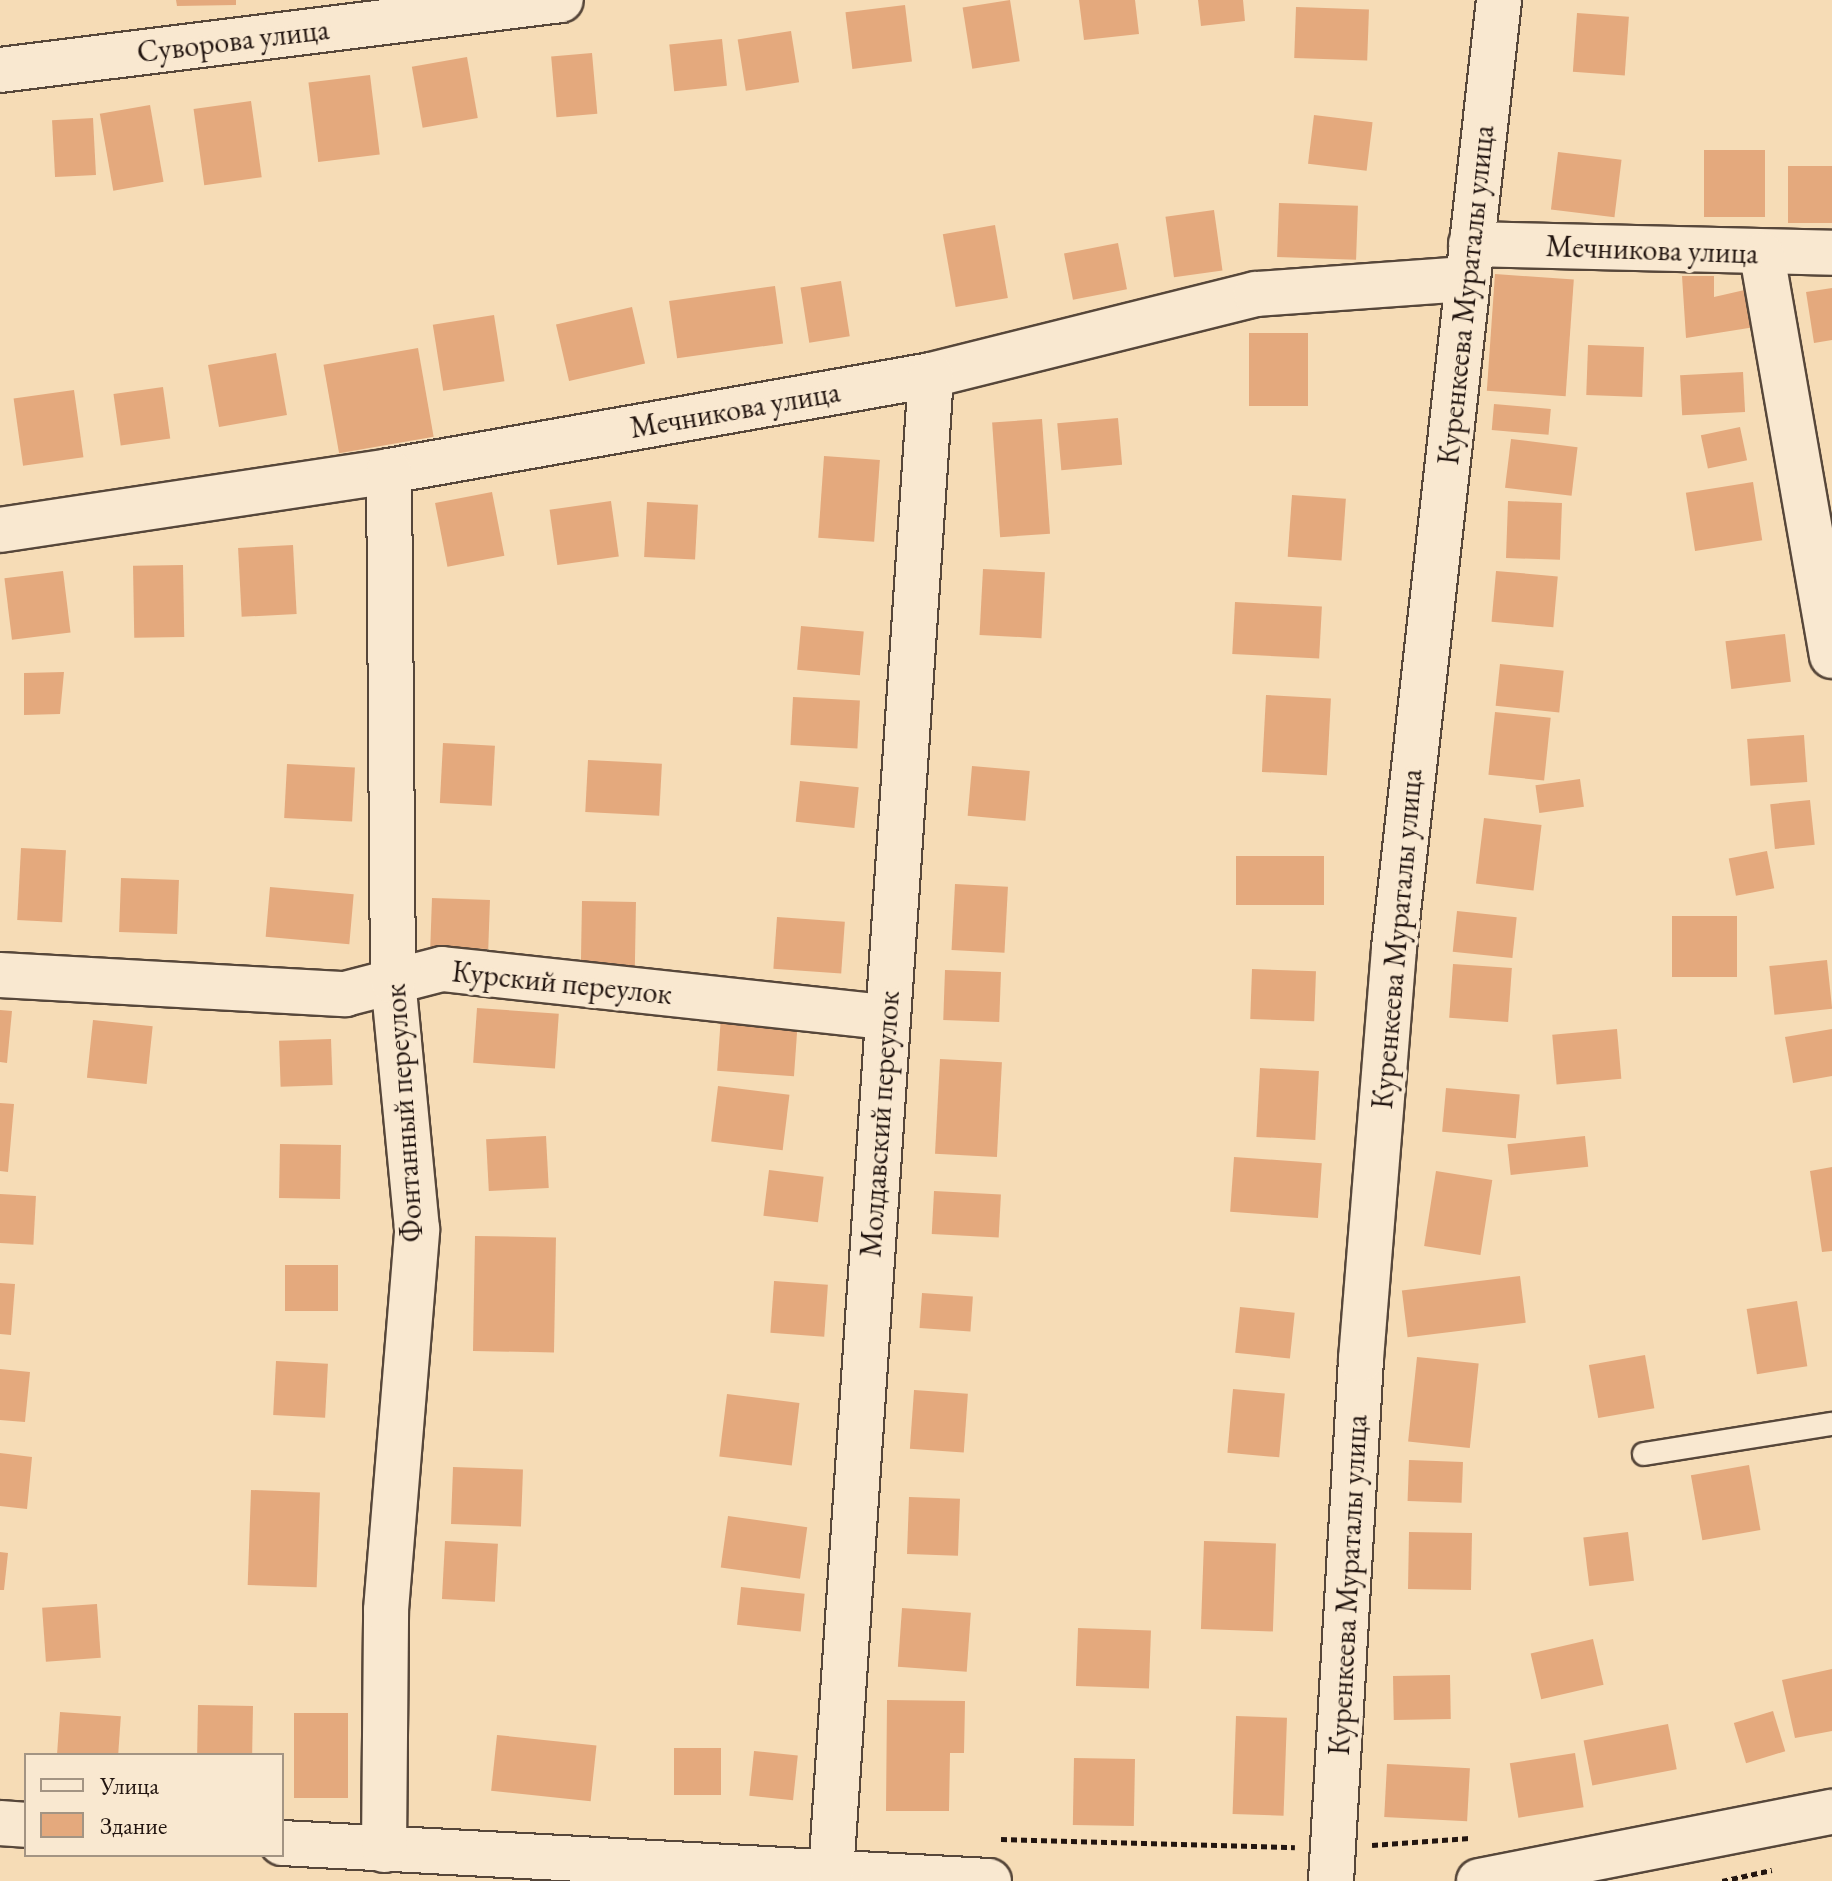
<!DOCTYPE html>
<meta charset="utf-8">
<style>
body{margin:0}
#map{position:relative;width:1832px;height:1881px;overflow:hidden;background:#f6dcb6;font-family:"EB Garamond",serif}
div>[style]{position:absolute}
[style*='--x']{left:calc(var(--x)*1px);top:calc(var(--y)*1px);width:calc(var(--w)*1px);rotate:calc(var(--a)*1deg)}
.building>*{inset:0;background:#e4a97d;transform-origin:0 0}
.path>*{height:5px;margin-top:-2.5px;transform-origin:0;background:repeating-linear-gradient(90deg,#221510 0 6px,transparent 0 10px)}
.roads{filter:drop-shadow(2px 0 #57473a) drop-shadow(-2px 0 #57473a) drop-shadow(0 2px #57473a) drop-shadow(0 -2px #57473a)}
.lane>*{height:22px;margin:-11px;padding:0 11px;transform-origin:11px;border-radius:11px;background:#f9e8d0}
.street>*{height:44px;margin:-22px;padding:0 22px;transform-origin:22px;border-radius:22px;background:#f9e8d0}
.secondary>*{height:44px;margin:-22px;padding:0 22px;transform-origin:22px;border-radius:22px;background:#f9e8d0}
span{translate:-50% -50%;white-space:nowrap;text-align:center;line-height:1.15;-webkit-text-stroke:8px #f9e8d0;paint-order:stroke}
.street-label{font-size:30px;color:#221510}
.legend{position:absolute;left:24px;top:1753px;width:260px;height:104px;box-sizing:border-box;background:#f9e8d0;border:2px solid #a39483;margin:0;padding:10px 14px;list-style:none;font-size:24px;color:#221510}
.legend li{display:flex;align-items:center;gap:16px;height:40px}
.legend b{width:40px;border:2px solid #a39483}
</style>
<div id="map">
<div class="building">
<i style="clip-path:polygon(176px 0,236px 0,236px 5px,177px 6px)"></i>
<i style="left:1010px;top:0;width:62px;height:48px;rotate:81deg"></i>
<i style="clip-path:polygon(1079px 0,1135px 0,1139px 34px,1084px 40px)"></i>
<i style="clip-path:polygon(1198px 0,1243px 0,1245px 21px,1201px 26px)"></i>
<i style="left:905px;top:5px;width:57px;height:60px;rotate:83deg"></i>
<i style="left:1296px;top:7px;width:73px;height:51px;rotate:2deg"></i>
<i style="left:1577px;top:13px;width:52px;height:59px;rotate:4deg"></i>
<i style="left:791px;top:31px;width:52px;height:54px;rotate:81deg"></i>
<i style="left:722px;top:39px;width:47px;height:53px;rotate:84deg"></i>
<i style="left:592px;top:53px;width:61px;height:41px;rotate:85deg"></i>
<i style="left:467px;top:57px;width:62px;height:56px;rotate:80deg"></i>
<i style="left:370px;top:75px;width:80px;height:62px;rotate:83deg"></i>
<i style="left:251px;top:101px;width:77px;height:58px;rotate:82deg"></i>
<i style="left:150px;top:105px;width:78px;height:51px;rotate:80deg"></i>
<i style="left:1314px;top:115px;width:59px;height:49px;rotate:7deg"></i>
<i style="left:93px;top:118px;width:57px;height:41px;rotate:87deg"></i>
<i style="left:1704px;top:150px;width:61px;height:67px"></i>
<i style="left:1558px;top:152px;width:64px;height:58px;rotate:7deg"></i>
<i style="left:1788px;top:166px;width:44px;height:57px"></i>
<i style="left:1279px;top:203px;width:79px;height:54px;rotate:2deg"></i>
<i style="left:1214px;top:210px;width:61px;height:49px;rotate:82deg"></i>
<i style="left:995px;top:225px;width:74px;height:53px;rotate:80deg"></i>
<i style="left:1118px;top:243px;width:47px;height:55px;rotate:79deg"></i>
<i style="left:1495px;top:274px;width:79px;height:117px;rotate:4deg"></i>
<i style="clip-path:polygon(1682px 276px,1714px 276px,1714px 297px,1749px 289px,1755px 327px,1686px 338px)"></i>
<i style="left:841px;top:281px;width:56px;height:41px;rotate:81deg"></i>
<i style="left:775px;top:286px;width:58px;height:107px;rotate:82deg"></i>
<i style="clip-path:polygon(1832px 288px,1832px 340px,1814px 343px,1806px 292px)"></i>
<i style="left:632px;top:307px;width:58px;height:78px;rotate:77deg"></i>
<i style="left:494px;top:315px;width:67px;height:62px;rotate:81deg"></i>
<i style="left:1249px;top:333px;width:59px;height:73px"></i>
<i style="left:1588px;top:345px;width:56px;height:50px;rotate:2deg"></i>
<i style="left:418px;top:348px;width:90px;height:96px;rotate:80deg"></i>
<i style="left:276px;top:353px;width:63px;height:69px;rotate:80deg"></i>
<i style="left:1743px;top:372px;width:40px;height:63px;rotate:87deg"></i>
<i style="left:163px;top:387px;width:52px;height:50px;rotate:82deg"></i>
<i style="left:74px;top:390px;width:68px;height:61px;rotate:82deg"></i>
<i style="left:1494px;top:404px;width:57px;height:26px;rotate:5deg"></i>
<i style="left:1118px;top:418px;width:47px;height:61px;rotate:85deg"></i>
<i style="left:1042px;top:419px;width:115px;height:50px;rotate:86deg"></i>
<i style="left:1740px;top:427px;width:34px;height:40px;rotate:78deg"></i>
<i style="left:1511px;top:439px;width:67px;height:49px;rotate:7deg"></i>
<i style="left:824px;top:456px;width:56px;height:82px;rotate:4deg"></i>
<i style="left:1753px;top:482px;width:59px;height:68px;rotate:81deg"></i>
<i style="left:492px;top:492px;width:65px;height:58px;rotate:79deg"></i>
<i style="left:1292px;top:495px;width:54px;height:62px;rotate:4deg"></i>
<i style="left:611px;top:501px;width:56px;height:62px;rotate:82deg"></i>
<i style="left:1508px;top:501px;width:54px;height:57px;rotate:2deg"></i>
<i style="left:647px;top:502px;width:51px;height:55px;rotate:3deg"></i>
<i style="left:293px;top:545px;width:69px;height:55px;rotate:87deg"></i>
<i style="left:183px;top:565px;width:72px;height:50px;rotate:89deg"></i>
<i style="left:983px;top:569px;width:62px;height:66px;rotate:3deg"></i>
<i style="left:63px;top:571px;width:62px;height:59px;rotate:83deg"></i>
<i style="left:1496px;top:571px;width:62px;height:51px;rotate:5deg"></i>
<i style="left:1235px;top:602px;width:87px;height:52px;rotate:3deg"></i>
<i style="left:801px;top:626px;width:63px;height:44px;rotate:5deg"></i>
<i style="left:1785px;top:634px;width:48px;height:60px;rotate:83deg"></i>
<i style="left:1500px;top:664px;width:64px;height:42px;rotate:6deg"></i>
<i style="clip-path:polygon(64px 672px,60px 714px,24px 715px,24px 673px)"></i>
<i style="left:1266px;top:695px;width:65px;height:77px;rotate:3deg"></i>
<i style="left:793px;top:697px;width:67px;height:48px;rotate:3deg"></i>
<i style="left:1495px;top:712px;width:56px;height:63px;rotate:6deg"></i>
<i style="left:1804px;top:735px;width:47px;height:57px;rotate:86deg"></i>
<i style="left:443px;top:743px;width:52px;height:60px;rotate:3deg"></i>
<i style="left:588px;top:760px;width:74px;height:52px;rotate:3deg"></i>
<i style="left:287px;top:764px;width:68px;height:54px;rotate:3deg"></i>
<i style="left:972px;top:766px;width:58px;height:50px;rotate:5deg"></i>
<i style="left:1580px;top:779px;width:28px;height:45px;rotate:82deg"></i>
<i style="left:800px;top:781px;width:59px;height:41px;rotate:6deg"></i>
<i style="left:1810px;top:800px;width:45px;height:40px;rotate:84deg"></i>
<i style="left:1484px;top:818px;width:58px;height:66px;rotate:7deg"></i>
<i style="left:21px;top:848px;width:45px;height:72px;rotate:3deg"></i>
<i style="left:1767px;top:851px;width:38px;height:39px;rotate:79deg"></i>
<i style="left:1236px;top:856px;width:88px;height:49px"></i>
<i style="left:121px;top:878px;width:58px;height:54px;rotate:2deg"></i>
<i style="left:955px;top:884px;width:53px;height:66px;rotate:3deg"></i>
<i style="left:270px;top:887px;width:84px;height:50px;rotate:5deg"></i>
<i style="left:432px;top:898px;width:58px;height:49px;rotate:2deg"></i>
<i style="left:582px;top:901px;width:54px;height:66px;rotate:1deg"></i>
<i style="left:1457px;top:911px;width:60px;height:41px;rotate:6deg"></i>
<i style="left:1672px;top:916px;width:65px;height:61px"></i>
<i style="left:777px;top:917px;width:68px;height:52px;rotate:4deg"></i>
<i style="left:1827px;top:960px;width:49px;height:58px;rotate:84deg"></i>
<i style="left:1453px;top:964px;width:59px;height:54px;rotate:4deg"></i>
<i style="left:1252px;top:969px;width:64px;height:50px;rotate:2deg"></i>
<i style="left:945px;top:970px;width:56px;height:50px;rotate:2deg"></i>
<i style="left:477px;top:1008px;width:82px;height:55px;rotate:4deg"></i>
<i style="clip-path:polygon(0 1010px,12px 1011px,7px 1063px,0 1062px)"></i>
<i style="left:721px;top:1016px;width:77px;height:55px;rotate:4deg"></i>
<i style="left:93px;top:1020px;width:60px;height:58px;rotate:6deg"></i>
<i style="left:1617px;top:1029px;width:50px;height:65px;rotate:85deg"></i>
<i style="clip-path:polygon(1832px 1029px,1832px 1076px,1793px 1083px,1785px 1037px)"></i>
<i style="left:331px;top:1039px;width:46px;height:52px;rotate:88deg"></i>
<i style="left:940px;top:1059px;width:62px;height:95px;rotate:3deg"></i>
<i style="left:1260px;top:1068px;width:59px;height:69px;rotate:3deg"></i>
<i style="left:718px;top:1086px;width:72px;height:56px;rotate:7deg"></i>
<i style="left:1446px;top:1088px;width:74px;height:44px;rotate:5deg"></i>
<i style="clip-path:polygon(0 1103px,14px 1104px,8px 1172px,0 1171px)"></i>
<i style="left:546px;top:1136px;width:52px;height:60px;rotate:87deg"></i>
<i style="left:1585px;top:1136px;width:31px;height:78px;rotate:84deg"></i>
<i style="left:280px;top:1144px;width:61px;height:54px;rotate:1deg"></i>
<i style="left:1234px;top:1157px;width:88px;height:55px;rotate:4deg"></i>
<i style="clip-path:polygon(1832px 1167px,1832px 1251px,1822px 1252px,1810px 1171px)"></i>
<i style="left:769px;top:1170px;width:55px;height:46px;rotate:7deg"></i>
<i style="left:1436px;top:1171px;width:57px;height:76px;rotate:9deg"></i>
<i style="left:934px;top:1191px;width:67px;height:43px;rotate:3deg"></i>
<i style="left:0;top:1194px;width:36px;height:49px;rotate:3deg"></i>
<i style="left:475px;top:1236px;width:81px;height:115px;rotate:1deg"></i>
<i style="left:285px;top:1265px;width:53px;height:46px"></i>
<i style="left:1520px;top:1276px;width:47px;height:119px;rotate:83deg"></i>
<i style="left:774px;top:1281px;width:54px;height:52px;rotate:4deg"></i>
<i style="clip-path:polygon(0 1283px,15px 1284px,11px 1335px,0 1334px)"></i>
<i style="left:922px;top:1293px;width:51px;height:35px;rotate:4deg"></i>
<i style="left:1797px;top:1301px;width:66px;height:51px;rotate:81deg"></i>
<i style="left:1240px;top:1307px;width:55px;height:46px;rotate:6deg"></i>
<i style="left:1645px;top:1355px;width:54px;height:57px;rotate:80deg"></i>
<i style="left:1417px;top:1357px;width:62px;height:85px;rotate:6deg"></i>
<i style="left:276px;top:1361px;width:52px;height:54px;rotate:3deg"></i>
<i style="clip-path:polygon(0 1369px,30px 1372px,25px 1422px,0 1420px)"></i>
<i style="left:1233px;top:1389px;width:52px;height:64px;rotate:5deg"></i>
<i style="left:914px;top:1390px;width:54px;height:59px;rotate:4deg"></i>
<i style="left:727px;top:1394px;width:73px;height:63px;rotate:7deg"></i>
<i style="clip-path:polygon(0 1453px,32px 1457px,27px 1509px,0 1506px)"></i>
<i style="left:1409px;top:1460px;width:54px;height:41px;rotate:2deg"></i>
<i style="left:1749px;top:1465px;width:66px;height:59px;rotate:80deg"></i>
<i style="left:453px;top:1467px;width:70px;height:57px;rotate:2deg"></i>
<i style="left:251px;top:1490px;width:69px;height:95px;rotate:2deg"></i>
<i style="left:909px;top:1497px;width:51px;height:57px;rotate:2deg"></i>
<i style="left:728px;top:1516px;width:80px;height:52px;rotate:8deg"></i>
<i style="left:1409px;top:1532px;width:63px;height:57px;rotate:1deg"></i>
<i style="left:1628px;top:1532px;width:49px;height:45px;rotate:83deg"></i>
<i style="left:445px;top:1541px;width:53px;height:58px;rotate:3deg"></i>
<i style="left:1204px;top:1541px;width:72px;height:88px;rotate:2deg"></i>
<i style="clip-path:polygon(0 1552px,8px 1553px,4px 1590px,0 1590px)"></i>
<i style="left:741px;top:1587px;width:64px;height:38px;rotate:6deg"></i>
<i style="left:97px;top:1604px;width:54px;height:55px;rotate:86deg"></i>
<i style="left:902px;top:1608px;width:69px;height:59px;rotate:4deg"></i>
<i style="left:1078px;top:1628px;width:73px;height:58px;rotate:2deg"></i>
<i style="left:1593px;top:1639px;width:47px;height:64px;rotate:77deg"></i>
<i style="clip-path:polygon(1832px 1669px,1832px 1731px,1795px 1738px,1782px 1680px)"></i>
<i style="left:1450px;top:1675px;width:44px;height:57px;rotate:89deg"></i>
<i style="clip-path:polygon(887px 1700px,965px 1701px,964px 1753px,950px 1753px,949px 1811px,886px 1811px)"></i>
<i style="left:198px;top:1705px;width:55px;height:50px;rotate:1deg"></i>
<i style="left:1773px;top:1711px;width:42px;height:41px;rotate:73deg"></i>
<i style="left:60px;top:1712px;width:61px;height:43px;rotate:4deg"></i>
<i style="left:294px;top:1713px;width:54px;height:85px"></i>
<i style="left:1236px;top:1716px;width:51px;height:98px;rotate:2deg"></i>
<i style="left:1668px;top:1724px;width:46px;height:86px;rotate:79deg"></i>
<i style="left:497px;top:1735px;width:100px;height:56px;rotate:6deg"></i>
<i style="left:674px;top:1748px;width:47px;height:47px"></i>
<i style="left:754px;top:1751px;width:44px;height:45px;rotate:6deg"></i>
<i style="left:1575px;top:1753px;width:55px;height:66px;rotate:81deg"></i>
<i style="left:1074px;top:1758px;width:61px;height:67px;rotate:1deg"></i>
<i style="left:1387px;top:1764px;width:83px;height:53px;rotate:3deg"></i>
</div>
<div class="path">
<i style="--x:1001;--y:1839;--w:294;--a:1.6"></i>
<i style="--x:1372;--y:1845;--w:98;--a:-4.1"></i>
<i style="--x:1722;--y:1881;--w:51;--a:-12.4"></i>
</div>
<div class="roads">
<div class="lane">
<i style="--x:1644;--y:1454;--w:190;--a:-9.1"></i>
</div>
<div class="street">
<i style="--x:0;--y:70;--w:565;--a:-7.11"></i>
<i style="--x:1471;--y:244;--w:361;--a:1.4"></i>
<i style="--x:1762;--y:255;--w:407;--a:80.1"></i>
<i style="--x:0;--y:530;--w:393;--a:-8.6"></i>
<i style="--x:389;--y:471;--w:550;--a:-10.04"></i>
<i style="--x:931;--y:375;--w:335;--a:-14"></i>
<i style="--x:1256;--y:294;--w:212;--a:-4.1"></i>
<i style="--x:0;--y:975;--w:346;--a:3.2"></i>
<i style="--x:345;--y:994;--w:100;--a:-14.5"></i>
<i style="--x:442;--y:969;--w:448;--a:6.2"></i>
<i style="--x:0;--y:1823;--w:26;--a:4"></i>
<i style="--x:282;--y:1843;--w:708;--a:3.08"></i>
<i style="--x:384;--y:1850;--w:240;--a:-89.5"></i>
<i style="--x:386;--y:1610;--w:382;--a:-85.3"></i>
<i style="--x:417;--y:1229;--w:249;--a:-95.5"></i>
<i style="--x:393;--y:981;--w:510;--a:-90.45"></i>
<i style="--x:831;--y:1873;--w:1501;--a:-86.18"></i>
<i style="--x:1331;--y:1881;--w:523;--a:-86.71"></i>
<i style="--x:1361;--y:1359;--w:412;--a:-85.4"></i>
<i style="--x:1394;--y:948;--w:954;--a:-83.68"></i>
</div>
<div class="secondary">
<i style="--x:1479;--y:1881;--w:360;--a:-11.1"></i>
</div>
</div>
<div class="street-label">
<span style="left:233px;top:41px;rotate:-7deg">Суворова улица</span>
<span style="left:1652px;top:250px;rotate:2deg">Мечникова улица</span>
<span style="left:1466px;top:295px;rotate:-84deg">Куренкеева Мураталы улица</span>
<span style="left:735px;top:410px;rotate:-10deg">Мечникова улица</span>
<span style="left:1397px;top:939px;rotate:-85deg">Куренкеева Мураталы улица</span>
<span style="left:562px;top:983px;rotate:6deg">Курский переулок</span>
<span style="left:404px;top:1113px;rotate:-94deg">Фонтанный переулок</span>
<span style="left:880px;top:1124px;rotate:-86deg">Молдавский переулок</span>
<span style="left:1348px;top:1585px;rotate:-87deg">Куренкеева Мураталы улица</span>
</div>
<ul class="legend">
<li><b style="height:10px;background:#f9e8d0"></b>Улица</li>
<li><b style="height:22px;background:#e4a97d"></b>Здание</li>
</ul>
</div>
